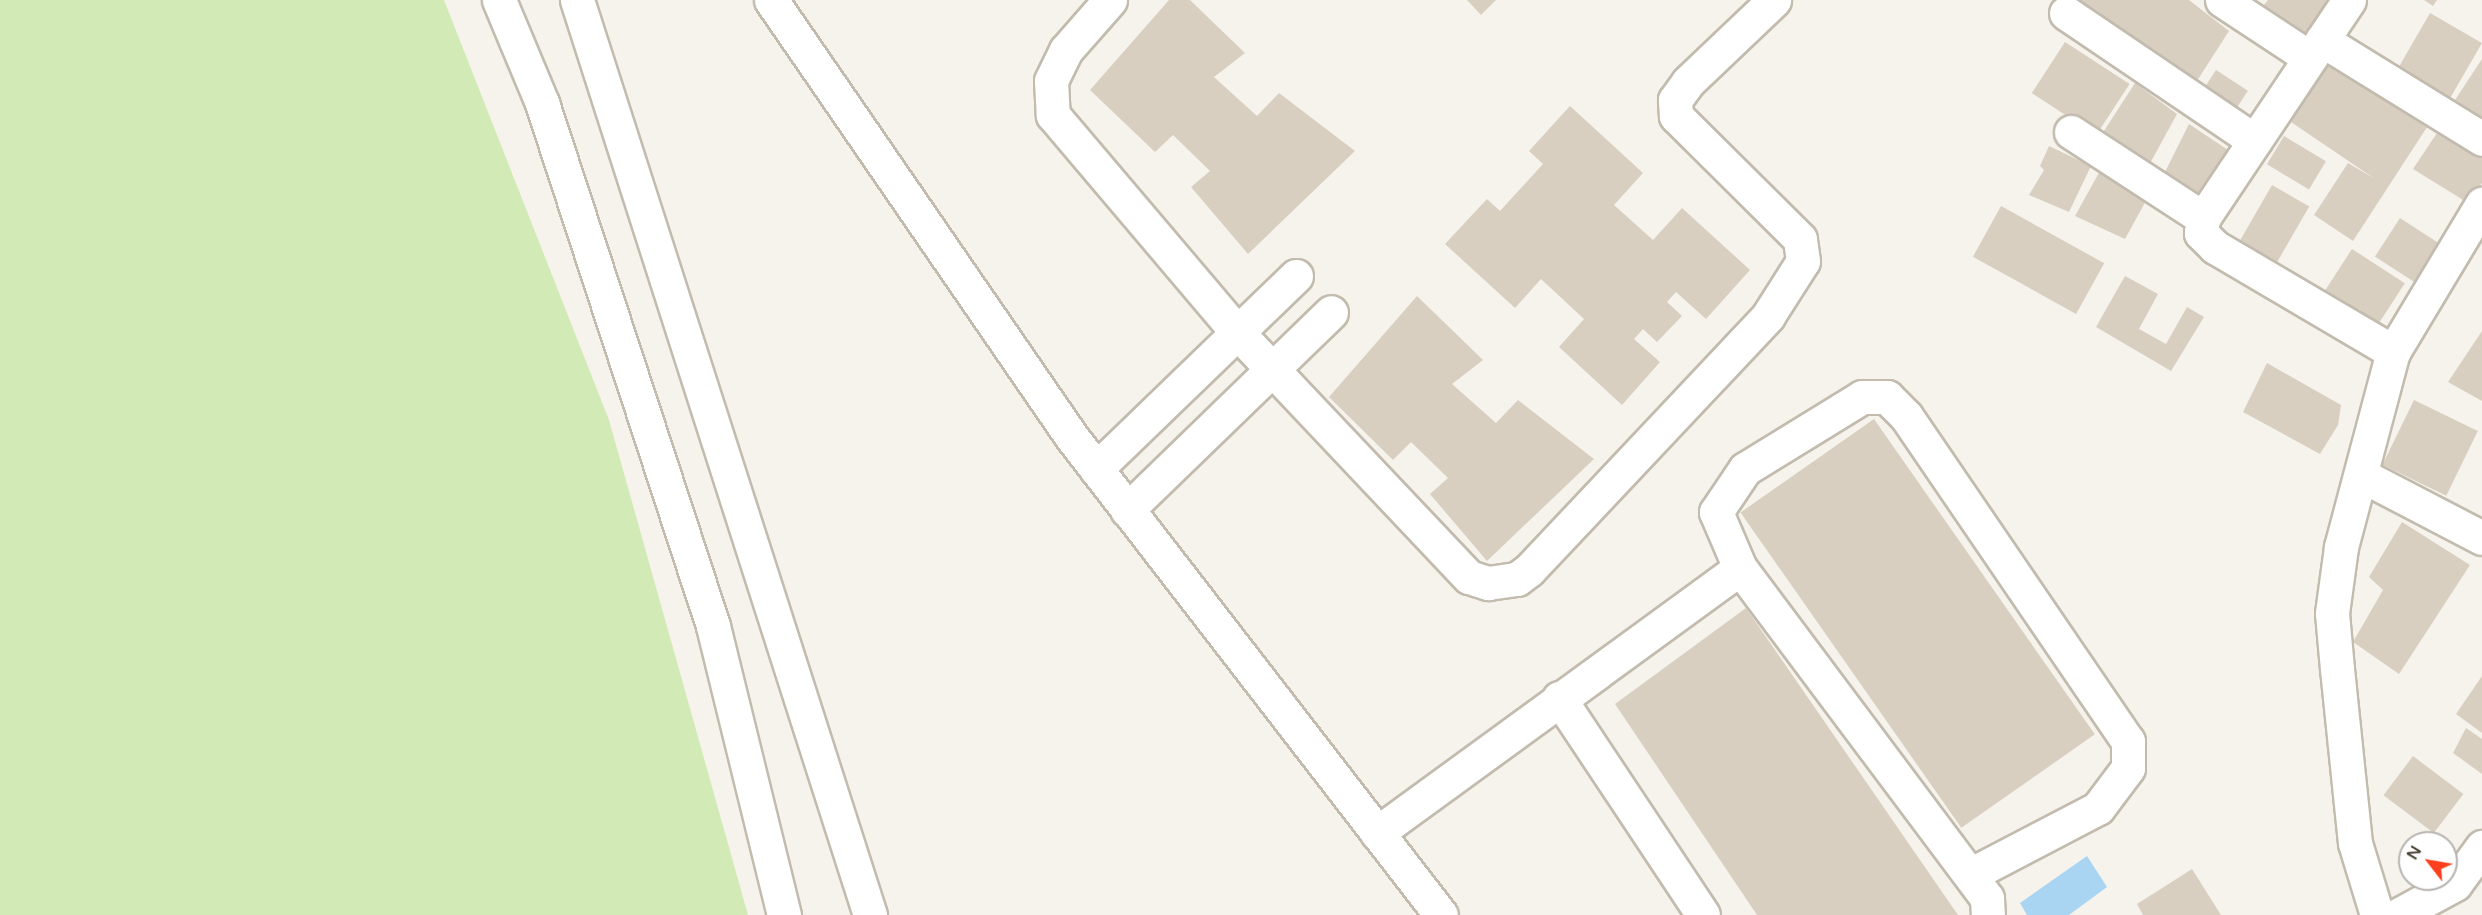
<!DOCTYPE html>
<style>
body{margin:0}
#map{position:relative;width:2482px;height:915px;overflow:hidden;background:#f6f3ec;font-family:"Varela Round",sans-serif}
div>[style]{position:absolute}
[style*='--x']{left:calc(var(--x)*1px);top:calc(var(--y)*1px);width:calc(var(--w)*1px);rotate:calc(var(--a)*1deg)}
.green>*{inset:0;background:#d2eab5}
.water>*{inset:0;background:#a9d4f2}
.building>*{inset:0;background:#d8cfc1;transform-origin:0 0}
.roads{filter:drop-shadow(2px 0 #c2bbae) drop-shadow(-2px 0 #c2bbae) drop-shadow(0 2px #c2bbae) drop-shadow(0 -2px #c2bbae)}
.minor>*{height:33px;margin:-16.5px;padding:0 16.5px;transform-origin:16.5px;border-radius:16.5px;background:#fff}
.tertiary>*{height:33px;margin:-16.5px;padding:0 16.5px;transform-origin:16.5px;border-radius:16.5px;background:#fff}
span{translate:-50% -50%;white-space:nowrap;text-align:center;line-height:1.15;-webkit-text-stroke:6px #fff;paint-order:stroke}
.north{position:absolute;left:2398px;top:831px;width:60px;height:60px;box-sizing:border-box;background:#fff;border:2px solid #b7b4b0;border-radius:50%;rotate:301deg;font-size:16px;font-weight:700;line-height:24px;text-align:center;color:#4b4439}
.north::after{content:'';display:block;margin:auto;width:21px;height:27px;background:#fc3f1d;clip-path:polygon(50% 0,100% 100%,50% 72%,0 100%)}
</style>
<div id="map">
<div class="green">
<i style="clip-path:polygon(0 0,444px 0,609px 420px,748px 915px,0 915px)"></i>
</div>
<div class="water">
<i style="clip-path:polygon(2087px 856px,2107px 887px,2069px 915px,2027px 915px,2020px 903px)"></i>
</div>
<div class="building">
<i style="clip-path:polygon(1169px 0,1190px 0,1245px 53px,1214px 77px,1257px 116px,1279px 93px,1355px 151px,1248px 254px,1191px 187px,1210px 171px,1173px 135px,1155px 152px,1090px 90px)"></i>
<i style="clip-path:polygon(1467px 0,1496px 0,1481px 15px)"></i>
<i style="clip-path:polygon(2072px 0,2189px 0,2229px 31px,2193px 87px)"></i>
<i style="clip-path:polygon(2268px 0,2337px 0,2308px 40px,2260px 10px)"></i>
<i style="clip-path:polygon(2424px 0,2437px 0,2433px 6px)"></i>
<i style="left:2430px;top:13px;width:60px;height:67px;rotate:30deg"></i>
<i style="left:2065px;top:42px;width:77px;height:61px;rotate:33deg"></i>
<i style="clip-path:polygon(2332px 52px,2431px 121px,2353px 241px,2314px 215px,2348px 163px,2375px 179px,2291px 122px)"></i>
<i style="clip-path:polygon(2482px 59px,2482px 117px,2455px 100px)"></i>
<i style="left:2216px;top:70px;width:38px;height:20px;rotate:33deg"></i>
<i style="clip-path:polygon(2135px 83px,2177px 114px,2148px 167px,2100px 137px)"></i>
<i style="clip-path:polygon(1570px 106px,1643px 173px,1614px 205px,1653px 240px,1682px 208px,1750px 270px,1706px 319px,1676px 292px,1667px 302px,1682px 316px,1657px 342px,1643px 329px,1634px 339px,1660px 362px,1622px 405px,1559px 347px,1584px 319px,1541px 279px,1515px 308px,1445px 244px,1487px 199px,1500px 211px,1543px 164px,1529px 151px)"></i>
<i style="clip-path:polygon(2189px 124px,2228px 150px,2200px 197px,2163px 176px)"></i>
<i style="clip-path:polygon(2443px 124px,2482px 148px,2482px 183px,2468px 203px,2413px 169px)"></i>
<i style="left:2284px;top:136px;width:49px;height:33px;rotate:31deg"></i>
<i style="clip-path:polygon(2049px 146px,2091px 166px,2069px 212px,2029px 195px,2044px 170px,2040px 166px)"></i>
<i style="clip-path:polygon(2105px 162px,2148px 197px,2125px 239px,2075px 216px)"></i>
<i style="left:2272px;top:185px;width:43px;height:64px;rotate:30deg"></i>
<i style="left:2001px;top:206px;width:118px;height:58px;rotate:29deg"></i>
<i style="left:2400px;top:218px;width:56px;height:46px;rotate:33deg"></i>
<i style="left:2352px;top:249px;width:63px;height:53px;rotate:33deg"></i>
<i style="clip-path:polygon(2125px 276px,2158px 294px,2139px 329px,2166px 344px,2187px 307px,2204px 317px,2171px 371px,2096px 327px)"></i>
<i style="clip-path:polygon(1417px 296px,1483px 360px,1452px 384px,1496px 423px,1518px 400px,1594px 459px,1487px 561px,1430px 494px,1448px 478px,1411px 442px,1393px 460px,1329px 397px)"></i>
<i style="clip-path:polygon(2482px 331px,2482px 401px,2448px 382px)"></i>
<i style="clip-path:polygon(2267px 363px,2341px 405px,2338px 425px,2320px 454px,2243px 412px)"></i>
<i style="left:2414px;top:400px;width:71px;height:72px;rotate:26deg"></i>
<i style="left:1874px;top:419px;width:385px;height:163px;rotate:55deg"></i>
<i style="clip-path:polygon(2402px 522px,2470px 565px,2399px 674px,2353px 642px,2383px 590px,2369px 577px)"></i>
<i style="clip-path:polygon(1746px 608px,1958px 915px,1757px 915px,1615px 704px)"></i>
<i style="clip-path:polygon(2482px 676px,2482px 733px,2456px 714px)"></i>
<i style="clip-path:polygon(2466px 728px,2482px 739px,2482px 774px,2453px 753px)"></i>
<i style="left:2413px;top:756px;width:63px;height:49px;rotate:37deg"></i>
<i style="clip-path:polygon(2430px 835px,2438px 843px,2425px 843px)"></i>
<i style="clip-path:polygon(2192px 869px,2221px 915px,2143px 915px,2137px 904px)"></i>
</div>
<div class="roads">
<div class="minor">
<i style="--x:771;--y:0;--w:529;--a:55.47"></i>
<i style="--x:1071;--y:436;--w:605;--a:52.32"></i>
<i style="--x:1110;--y:0;--w:67;--a:131.3"></i>
<i style="--x:1066;--y:50;--w:34;--a:116"></i>
<i style="--x:1051;--y:81;--w:34;--a:87"></i>
<i style="--x:1053;--y:115;--w:286;--a:49.7"></i>
<i style="--x:1238;--y:333;--w:336;--a:46.6"></i>
<i style="--x:1469;--y:577;--w:20;--a:18"></i>
<i style="--x:1488;--y:583;--w:29;--a:-8"></i>
<i style="--x:1517;--y:579;--w:15;--a:-37"></i>
<i style="--x:1529;--y:570;--w:349;--a:-46.7"></i>
<i style="--x:1768;--y:316;--w:65;--a:-57.5"></i>
<i style="--x:1803;--y:261;--w:22;--a:-98"></i>
<i style="--x:1800;--y:239;--w:175;--a:-135.2"></i>
<i style="--x:1676;--y:116;--w:16;--a:-94"></i>
<i style="--x:1675;--y:100;--w:22;--a:-54"></i>
<i style="--x:1688;--y:82;--w:119;--a:-43.6"></i>
<i style="--x:2222;--y:0;--w:105;--a:33.4"></i>
<i style="--x:2349;--y:0;--w:262;--a:123.8"></i>
<i style="--x:2203;--y:218;--w:15;--a:98"></i>
<i style="--x:2201;--y:233;--w:20;--a:45"></i>
<i style="--x:2215;--y:247;--w:207;--a:30.5"></i>
<i style="--x:2066;--y:13;--w:228;--a:34.1"></i>
<i style="--x:2322;--y:40;--w:188;--a:31.7"></i>
<i style="--x:2071;--y:132;--w:158;--a:33.1"></i>
<i style="--x:1096;--y:469;--w:278;--a:-44"></i>
<i style="--x:2363;--y:476;--w:134;--a:27.5"></i>
<i style="--x:1127;--y:510;--w:284;--a:-44.1"></i>
<i style="--x:1740;--y:568;--w:61;--a:-113.2"></i>
<i style="--x:1716;--y:512;--w:52;--a:-56"></i>
<i style="--x:1745;--y:469;--w:137;--a:-31.6"></i>
<i style="--x:1862;--y:397;--w:25;--a:0"></i>
<i style="--x:1887;--y:397;--w:27;--a:45"></i>
<i style="--x:1906;--y:416;--w:394;--a:55.7"></i>
<i style="--x:2128;--y:741;--w:27;--a:90"></i>
<i style="--x:2128;--y:768;--w:50;--a:126.9"></i>
<i style="--x:2098;--y:808;--w:144;--a:152.4"></i>
<i style="--x:1559;--y:698;--w:260;--a:56.4"></i>
<i style="--x:1377;--y:833;--w:449;--a:-36.1"></i>
<i style="--x:1740;--y:568;--w:412;--a:53.2"></i>
<i style="--x:1987;--y:898;--w:17;--a:87"></i>
<i style="--x:2398;--y:915;--w:65;--a:-28.5"></i>
<i style="--x:2455;--y:884;--w:46;--a:-53.9"></i>
</div>
<div class="tertiary">
<i style="--x:499;--y:0;--w:112;--a:67.3"></i>
<i style="--x:542;--y:103;--w:550;--a:71.89"></i>
<i style="--x:713;--y:626;--w:298;--a:76.2"></i>
<i style="--x:577;--y:0;--w:961;--a:72.24"></i>
<i style="--x:2377;--y:915;--w:75;--a:-107"></i>
<i style="--x:2355;--y:843;--w:175;--a:-95.9"></i>
<i style="--x:2337;--y:669;--w:56;--a:-95.1"></i>
<i style="--x:2332;--y:613;--w:67;--a:-82.2"></i>
<i style="--x:2341;--y:547;--w:202;--a:-75.1"></i>
<i style="--x:2393;--y:352;--w:173;--a:-59"></i>
</div>
</div>
<div class="north">N</div>
</div>
